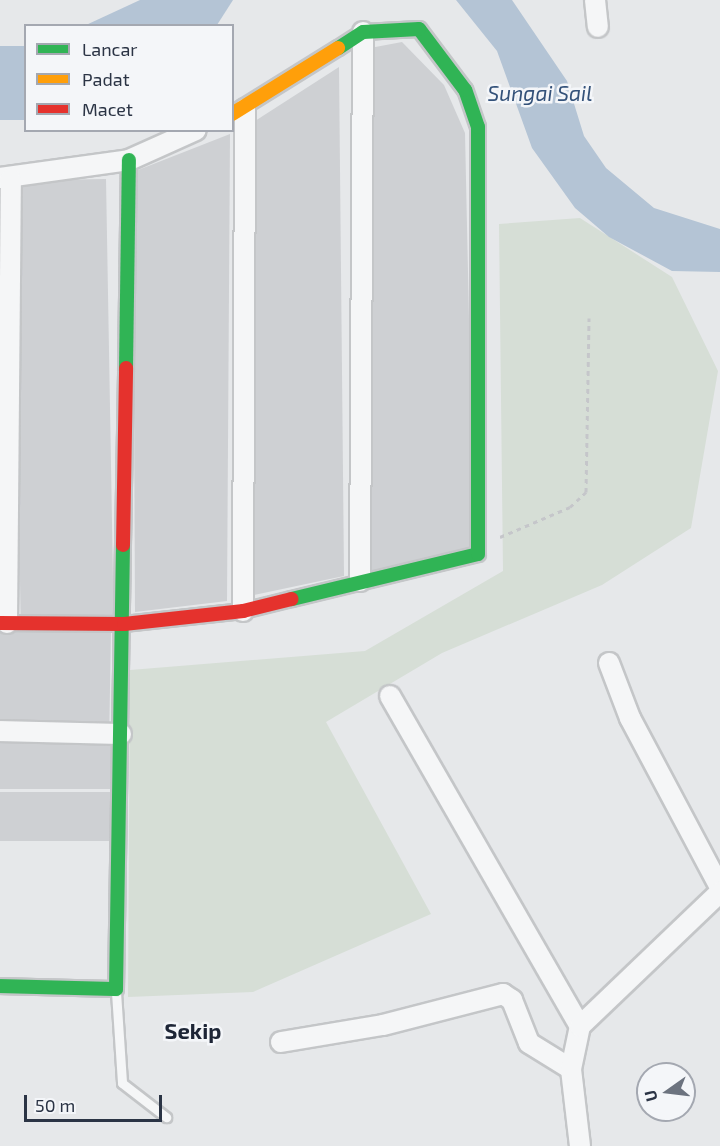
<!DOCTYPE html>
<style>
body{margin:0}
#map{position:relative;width:720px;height:1146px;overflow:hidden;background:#e6e8ea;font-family:"Exo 2",sans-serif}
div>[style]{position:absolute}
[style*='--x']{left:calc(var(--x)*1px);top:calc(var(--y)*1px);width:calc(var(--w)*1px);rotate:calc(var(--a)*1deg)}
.green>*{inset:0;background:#d6ded6}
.water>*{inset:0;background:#b4c4d5;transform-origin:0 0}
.building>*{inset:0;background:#ced0d3;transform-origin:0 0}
.path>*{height:3px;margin-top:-1.5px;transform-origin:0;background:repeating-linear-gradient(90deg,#c5c6ca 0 4.5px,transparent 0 9px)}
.roads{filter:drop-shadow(2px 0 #c4c6c8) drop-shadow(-2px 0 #c4c6c8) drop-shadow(0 2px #c4c6c8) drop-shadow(0 -2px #c4c6c8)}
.lane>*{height:9px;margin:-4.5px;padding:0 4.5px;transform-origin:4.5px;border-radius:4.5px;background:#f5f6f7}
.street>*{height:20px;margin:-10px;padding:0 10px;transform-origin:10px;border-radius:10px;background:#f5f6f7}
.fast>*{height:14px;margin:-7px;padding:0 7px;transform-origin:7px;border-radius:7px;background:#30b455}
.slow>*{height:14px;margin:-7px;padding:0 7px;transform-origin:7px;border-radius:7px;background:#ff9f0a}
.jam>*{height:14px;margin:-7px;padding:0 7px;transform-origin:7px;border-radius:7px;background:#e5322d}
span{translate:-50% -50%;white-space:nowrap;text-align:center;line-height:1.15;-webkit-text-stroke:5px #f4f6f9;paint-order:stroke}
.water-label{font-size:21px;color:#34527a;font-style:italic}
.quarter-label{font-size:22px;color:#1d2536;font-weight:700}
.legend{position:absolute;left:24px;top:24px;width:210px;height:108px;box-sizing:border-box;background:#f4f6f9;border:2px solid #a4a8b1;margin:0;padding:8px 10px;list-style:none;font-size:18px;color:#2b3445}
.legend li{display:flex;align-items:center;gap:12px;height:30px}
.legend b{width:30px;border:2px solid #a4a8b1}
.north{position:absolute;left:636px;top:1062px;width:60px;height:60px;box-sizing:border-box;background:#f4f6f9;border:2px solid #a4a8b1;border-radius:50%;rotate:256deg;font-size:16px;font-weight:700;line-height:24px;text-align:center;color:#2b3445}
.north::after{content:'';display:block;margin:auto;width:21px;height:27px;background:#6c737f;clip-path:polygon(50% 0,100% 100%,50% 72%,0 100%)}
.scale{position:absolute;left:24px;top:1095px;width:138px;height:27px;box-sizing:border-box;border:3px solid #2b3445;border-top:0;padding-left:8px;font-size:18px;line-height:21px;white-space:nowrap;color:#2b3445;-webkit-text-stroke:4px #f4f6f9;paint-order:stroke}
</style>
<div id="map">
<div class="green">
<i style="clip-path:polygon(580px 218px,672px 277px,718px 371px,691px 528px,602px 585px,442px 653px,326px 722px,431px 914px,253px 992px,128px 997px,130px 670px,365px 651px,503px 571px,499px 224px)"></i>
</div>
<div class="water">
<i style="clip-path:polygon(140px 0,233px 0,217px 25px,86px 25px)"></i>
<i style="clip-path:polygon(456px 0,512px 0,567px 81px,584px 136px,606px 168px,654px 208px,720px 229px,720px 272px,672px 271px,609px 237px,575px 208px,532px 148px,497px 51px)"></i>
<i style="left:25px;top:46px;width:74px;height:26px;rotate:90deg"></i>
</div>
<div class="building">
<i style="clip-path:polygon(402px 42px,444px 85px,465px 133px,474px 550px,365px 574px,370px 48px)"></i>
<i style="clip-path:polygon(339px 67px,344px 576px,254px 595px,255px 121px)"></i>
<i style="clip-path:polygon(230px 134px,227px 601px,135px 612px,133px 172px)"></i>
<i style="left:106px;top:179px;width:436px;height:93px;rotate:89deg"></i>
<i style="left:0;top:630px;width:111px;height:92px;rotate:1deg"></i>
<i style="left:0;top:741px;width:113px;height:48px"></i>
<i style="left:0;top:792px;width:113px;height:49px"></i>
</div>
<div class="path">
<i style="--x:500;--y:537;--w:76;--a:-23.2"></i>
<i style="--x:570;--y:507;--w:22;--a:-43"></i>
<i style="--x:586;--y:492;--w:174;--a:-89"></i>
</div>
<div class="roads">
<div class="lane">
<i style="--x:116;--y:992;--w:91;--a:86.2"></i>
<i style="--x:122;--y:1083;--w:56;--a:37.7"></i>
</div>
<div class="street">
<i style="--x:595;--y:0;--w:27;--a:84"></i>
<i style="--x:0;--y:178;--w:130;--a:-7.9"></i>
<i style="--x:129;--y:160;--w:73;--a:-24.1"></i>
<i style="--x:360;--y:581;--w:549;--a:-89.69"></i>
<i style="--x:243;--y:611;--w:502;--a:-89.77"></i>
<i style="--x:7;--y:623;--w:444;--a:-89.5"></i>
<i style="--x:609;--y:663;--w:59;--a:69.1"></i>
<i style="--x:630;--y:718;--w:191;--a:62"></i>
<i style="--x:390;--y:696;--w:381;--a:60.1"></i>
<i style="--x:0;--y:731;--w:121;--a:1.4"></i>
<i style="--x:281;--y:1042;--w:103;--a:-9.5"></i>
<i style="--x:383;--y:1025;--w:124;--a:-14.5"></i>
<i style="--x:503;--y:994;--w:11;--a:34"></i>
<i style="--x:512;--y:1000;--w:46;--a:68.4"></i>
<i style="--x:529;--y:1043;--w:49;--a:31.8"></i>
<i style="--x:580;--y:1146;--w:78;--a:-96.7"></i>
<i style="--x:571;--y:1069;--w:44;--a:-78.2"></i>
<i style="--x:580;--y:1026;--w:194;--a:-43.7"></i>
</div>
<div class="fast">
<i style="--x:126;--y:368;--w:208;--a:-89.2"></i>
<i style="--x:292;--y:599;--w:191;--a:-13.6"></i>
<i style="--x:478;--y:554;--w:427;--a:-90"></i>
<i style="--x:478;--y:127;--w:39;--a:-109"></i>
<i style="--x:465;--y:90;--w:76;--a:-127"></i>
<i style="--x:419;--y:29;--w:56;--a:176.9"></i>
<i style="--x:363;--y:32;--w:30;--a:147"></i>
<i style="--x:0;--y:986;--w:116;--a:1.5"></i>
<i style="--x:116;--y:989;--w:444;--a:-89.1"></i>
</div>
<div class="slow">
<i style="--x:232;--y:114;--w:125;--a:-31.9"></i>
</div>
<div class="jam">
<i style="--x:123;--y:545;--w:177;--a:-89"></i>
<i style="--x:0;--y:623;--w:124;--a:0.5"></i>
<i style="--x:124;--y:624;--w:120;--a:-6.2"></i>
<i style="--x:243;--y:611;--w:50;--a:-13.8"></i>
</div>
</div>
<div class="water-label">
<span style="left:540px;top:93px">Sungai Sail</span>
</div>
<div class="quarter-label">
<span style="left:193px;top:1031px">Sekip</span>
</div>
<ul class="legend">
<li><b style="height:8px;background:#30b455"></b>Lancar</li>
<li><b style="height:8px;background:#ff9f0a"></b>Padat</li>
<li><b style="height:8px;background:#e5322d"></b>Macet</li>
</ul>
<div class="north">U</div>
<div class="scale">50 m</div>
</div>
